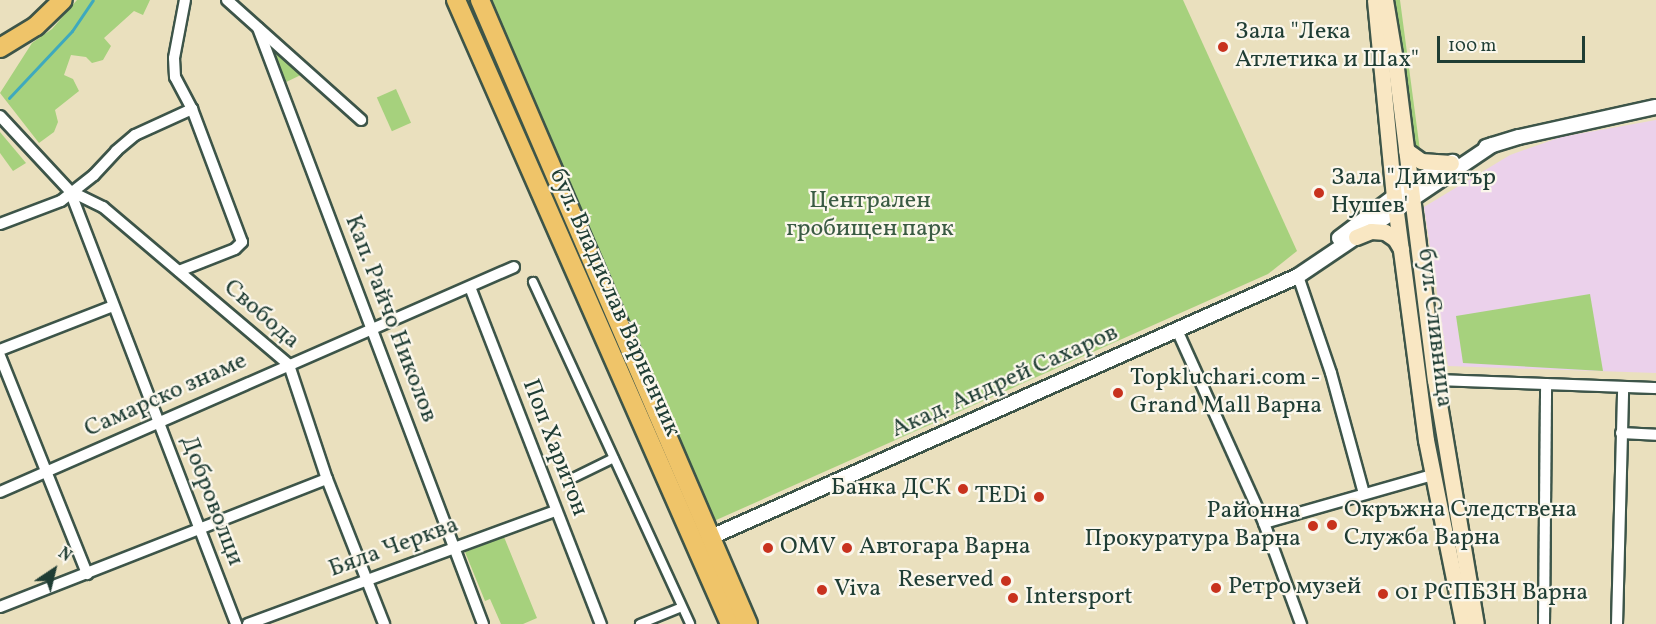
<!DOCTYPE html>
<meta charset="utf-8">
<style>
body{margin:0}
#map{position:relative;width:1656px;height:624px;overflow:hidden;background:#eae0be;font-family:Vollkorn,serif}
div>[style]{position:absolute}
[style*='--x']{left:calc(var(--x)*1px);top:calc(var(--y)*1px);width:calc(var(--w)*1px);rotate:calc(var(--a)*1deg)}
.built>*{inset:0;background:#ebd1eb}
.green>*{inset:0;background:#a6d17d;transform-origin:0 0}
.stream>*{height:3px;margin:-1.5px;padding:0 1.5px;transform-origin:1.5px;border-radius:1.5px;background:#3ea9be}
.roads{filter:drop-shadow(2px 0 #3d5549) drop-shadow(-2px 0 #3d5549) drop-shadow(0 2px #3d5549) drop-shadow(0 -2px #3d5549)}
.pedestrian>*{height:8px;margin:-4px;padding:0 4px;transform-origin:4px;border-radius:4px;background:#fff}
.minor>*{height:10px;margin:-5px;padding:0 5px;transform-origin:5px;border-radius:5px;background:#fff}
.tertiary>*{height:14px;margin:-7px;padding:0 7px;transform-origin:7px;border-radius:7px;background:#fff}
.secondary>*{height:15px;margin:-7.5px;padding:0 7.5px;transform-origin:7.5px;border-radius:7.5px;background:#f9e7c3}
.primary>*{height:18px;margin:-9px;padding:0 9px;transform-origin:9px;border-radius:9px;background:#efc469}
.dots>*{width:16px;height:16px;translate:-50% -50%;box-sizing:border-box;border:3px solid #fbf7ec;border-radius:50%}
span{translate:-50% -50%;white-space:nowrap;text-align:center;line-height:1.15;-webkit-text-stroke:4.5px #fbf7ec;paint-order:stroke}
.poi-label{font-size:24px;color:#1f3d34}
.left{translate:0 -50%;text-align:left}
.right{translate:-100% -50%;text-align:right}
.park-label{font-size:24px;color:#3a5b43}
.street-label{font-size:24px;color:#1f3d34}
.north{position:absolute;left:24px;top:540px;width:60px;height:60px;-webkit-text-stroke:4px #fbf7ec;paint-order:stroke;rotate:35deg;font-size:16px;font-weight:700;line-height:24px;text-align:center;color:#1f3d34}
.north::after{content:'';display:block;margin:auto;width:21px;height:27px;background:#1f3d34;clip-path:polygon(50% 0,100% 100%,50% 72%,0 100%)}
.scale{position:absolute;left:1437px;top:36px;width:148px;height:27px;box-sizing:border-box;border:3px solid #1f3d34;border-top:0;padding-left:8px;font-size:18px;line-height:21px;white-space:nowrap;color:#1f3d34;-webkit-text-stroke:4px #fbf7ec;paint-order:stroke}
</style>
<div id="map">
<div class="built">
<i style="clip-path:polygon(1656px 120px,1656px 373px,1448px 366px,1424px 207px,1510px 155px,1561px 137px)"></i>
</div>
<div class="green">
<i style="clip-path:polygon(77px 0,150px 0,143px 15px,134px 11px,104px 38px,111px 46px,103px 60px,92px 63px,86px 57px,71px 55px,64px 75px,73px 79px,79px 91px,55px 110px,58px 122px,54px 132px,39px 143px,0 93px,32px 43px,52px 29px)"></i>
<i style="clip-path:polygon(485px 0,1183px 0,1297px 251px,1268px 274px,714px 521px)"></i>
<i style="clip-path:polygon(1390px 0,1400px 0,1421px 158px,1411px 155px,1395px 60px,1403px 45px,1396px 38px)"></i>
<i style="clip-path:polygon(258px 28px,307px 72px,280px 85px)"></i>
<i style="left:396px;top:89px;width:37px;height:21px;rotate:66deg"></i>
<i style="clip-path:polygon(0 132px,26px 163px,13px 171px,0 153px)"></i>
<i style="clip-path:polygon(1590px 294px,1603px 371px,1463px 363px,1456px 316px)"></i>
<i style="clip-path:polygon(504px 537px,537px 618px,523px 624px,501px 624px,490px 599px,485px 601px,465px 552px)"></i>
</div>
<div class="stream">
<i style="--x:9;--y:98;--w:92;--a:-46.8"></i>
<i style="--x:72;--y:31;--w:37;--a:-56"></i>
</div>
<div class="roads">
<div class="pedestrian">
<i style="--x:533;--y:282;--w:376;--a:65.3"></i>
<i style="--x:575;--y:477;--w:43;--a:-26"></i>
<i style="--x:640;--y:624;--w:45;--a:-22"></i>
</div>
<div class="minor">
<i style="--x:227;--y:0;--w:180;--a:41.8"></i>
<i style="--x:258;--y:28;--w:637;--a:69.32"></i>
<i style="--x:0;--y:116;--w:103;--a:47"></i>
<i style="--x:70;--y:191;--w:37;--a:26"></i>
<i style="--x:103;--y:207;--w:244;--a:40.3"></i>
<i style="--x:289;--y:365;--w:120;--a:71.6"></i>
<i style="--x:327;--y:479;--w:156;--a:68.5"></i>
<i style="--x:70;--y:191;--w:464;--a:69"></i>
<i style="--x:0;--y:224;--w:65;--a:-20.7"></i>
<i style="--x:61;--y:201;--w:42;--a:-38.2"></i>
<i style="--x:94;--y:175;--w:33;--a:-47"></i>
<i style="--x:116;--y:151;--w:25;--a:-40"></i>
<i style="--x:135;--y:135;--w:63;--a:-24.5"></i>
<i style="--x:179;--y:271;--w:60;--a:-21.4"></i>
<i style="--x:235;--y:249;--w:10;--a:-45"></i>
<i style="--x:242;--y:242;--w:142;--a:-110.6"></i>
<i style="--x:192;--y:109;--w:36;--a:-118"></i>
<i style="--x:175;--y:77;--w:19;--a:-93"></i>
<i style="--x:174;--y:58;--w:59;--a:-79.3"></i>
<i style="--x:1298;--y:276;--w:102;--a:71.2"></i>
<i style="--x:1331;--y:373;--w:125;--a:74.7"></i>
<i style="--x:470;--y:287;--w:362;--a:68.8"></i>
<i style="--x:1177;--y:330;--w:212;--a:65.7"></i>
<i style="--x:1264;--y:523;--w:108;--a:69.9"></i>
<i style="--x:0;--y:350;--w:121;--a:-21.3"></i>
<i style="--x:0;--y:356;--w:235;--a:68.2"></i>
<i style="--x:1435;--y:380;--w:221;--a:2.1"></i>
<i style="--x:1621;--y:433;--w:35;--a:3"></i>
<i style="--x:0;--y:492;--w:561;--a:-23.64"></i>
<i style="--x:1264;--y:523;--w:176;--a:-15.9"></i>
<i style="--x:0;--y:607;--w:351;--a:-21.4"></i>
<i style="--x:248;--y:624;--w:327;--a:-20.2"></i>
<i style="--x:1544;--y:624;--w:240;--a:-89.5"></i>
<i style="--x:1617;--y:624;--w:237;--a:-88.5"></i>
</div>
<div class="tertiary">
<i style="--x:1486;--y:147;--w:34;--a:-17"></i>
<i style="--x:1519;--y:137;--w:140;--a:-12.4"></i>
<i style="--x:1339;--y:238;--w:90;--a:-36.9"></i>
<i style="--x:1411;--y:184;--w:47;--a:-28.2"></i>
<i style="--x:711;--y:537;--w:642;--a:-23.97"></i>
<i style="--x:1298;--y:276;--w:234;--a:-34"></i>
</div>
<div class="secondary">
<i style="--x:1375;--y:0;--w:198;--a:84.5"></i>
<i style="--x:1394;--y:197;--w:245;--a:82.5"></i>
<i style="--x:1426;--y:440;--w:188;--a:78.6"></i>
<i style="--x:1385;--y:0;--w:61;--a:80.5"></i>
<i style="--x:1395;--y:60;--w:322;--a:82.9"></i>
<i style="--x:1435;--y:380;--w:247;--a:80.5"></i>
<i style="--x:1406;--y:150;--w:19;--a:36"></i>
<i style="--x:1421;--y:161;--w:30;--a:4"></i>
<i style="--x:1356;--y:237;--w:16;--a:-22"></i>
<i style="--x:1371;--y:231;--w:14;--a:4"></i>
<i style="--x:1385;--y:232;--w:12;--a:35"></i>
<i style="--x:1395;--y:239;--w:12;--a:59"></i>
</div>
<div class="primary">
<i style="--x:456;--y:0;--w:682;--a:66.29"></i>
<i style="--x:480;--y:0;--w:679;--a:66.76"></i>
<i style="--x:0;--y:48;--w:42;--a:-31.4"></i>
<i style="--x:36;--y:26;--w:37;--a:-44"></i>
</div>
</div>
<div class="dots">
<i style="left:1223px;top:47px;background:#c8321e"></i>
<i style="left:1319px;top:193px;background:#c8321e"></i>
<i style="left:1118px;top:393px;background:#c8321e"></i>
<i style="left:963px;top:489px;background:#c8321e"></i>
<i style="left:1039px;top:497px;background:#c8321e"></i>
<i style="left:1332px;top:525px;background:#c8321e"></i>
<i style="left:1313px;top:526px;background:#c8321e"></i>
<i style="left:768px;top:548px;background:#c8321e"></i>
<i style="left:847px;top:548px;background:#c8321e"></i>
<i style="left:1006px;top:581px;background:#c8321e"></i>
<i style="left:1216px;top:588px;background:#c8321e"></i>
<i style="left:822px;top:590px;background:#c8321e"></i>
<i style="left:1383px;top:594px;background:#c8321e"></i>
<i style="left:1013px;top:598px;background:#c8321e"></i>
</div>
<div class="poi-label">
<span class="left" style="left:1235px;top:47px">Зала "Лека<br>Атлетика и Шах"</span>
<span class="left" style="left:1331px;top:193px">Зала "Димитър<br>Нушев'</span>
<span class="left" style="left:1130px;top:393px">Topkluchari.com -<br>Grand Mall Варна</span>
<span class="right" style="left:951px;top:489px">Банка ДСК</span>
<span class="right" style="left:1027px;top:497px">TEDi</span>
<span class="left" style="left:1344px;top:525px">Окръжна Следствена<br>Служба Варна</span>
<span class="right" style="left:1301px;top:526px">Районна<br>Прокуратура Варна</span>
<span class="left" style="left:780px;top:548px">OMV</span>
<span class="left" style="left:859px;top:548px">Автогара Варна</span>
<span class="right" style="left:994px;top:581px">Reserved</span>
<span class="left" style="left:1228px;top:588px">Ретро музей</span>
<span class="left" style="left:834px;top:590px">Viva</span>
<span class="left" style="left:1395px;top:594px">01 РСПБЗН Варна</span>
<span class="left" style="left:1025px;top:598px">Intersport</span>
</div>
<div class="park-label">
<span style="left:870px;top:216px">Централен<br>гробищен парк</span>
</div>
<div class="street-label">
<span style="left:614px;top:303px;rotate:66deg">бул. Владислав Варненчик</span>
<span style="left:261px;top:315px;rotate:41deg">Свобода</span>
<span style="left:390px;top:319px;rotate:69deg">Кап. Райчо Николов</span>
<span style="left:1434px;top:328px;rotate:83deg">бул. Сливница</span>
<span style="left:1005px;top:382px;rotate:-24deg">Акад. Андрей Сахаров</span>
<span style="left:166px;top:396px;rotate:-24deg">Самарско знаме</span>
<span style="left:554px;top:448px;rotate:69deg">Поп Харитон</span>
<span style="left:211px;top:501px;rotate:69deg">Доброволци</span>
<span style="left:394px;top:548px;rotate:-20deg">Бяла Черква</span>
</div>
<div class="north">N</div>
<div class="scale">100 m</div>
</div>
